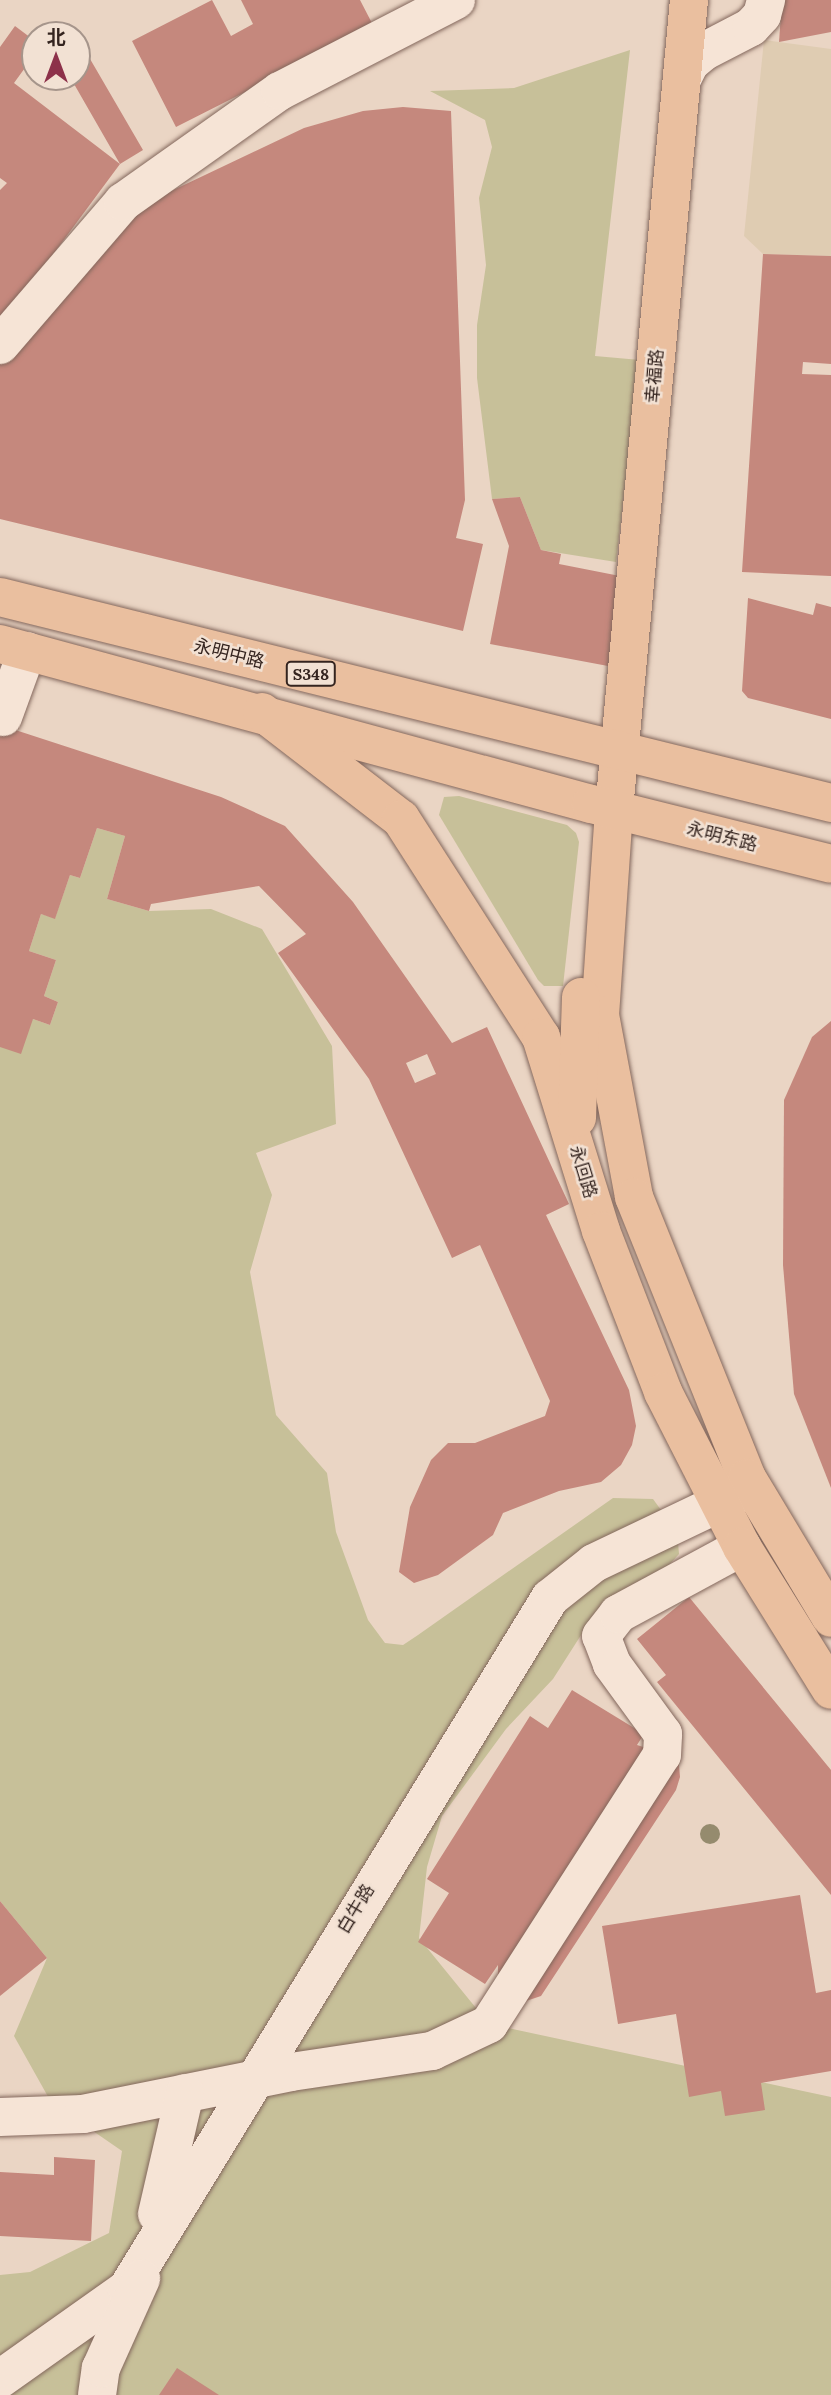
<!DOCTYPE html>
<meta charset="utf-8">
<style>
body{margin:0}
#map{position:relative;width:831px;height:2395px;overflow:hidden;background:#ead5c4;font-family:Lora,"Noto Sans SC",serif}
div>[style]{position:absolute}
.farmland>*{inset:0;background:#dfccb2}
.green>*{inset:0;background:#c7c099}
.building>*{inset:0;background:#c5887d}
.roads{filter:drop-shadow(0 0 2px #83675c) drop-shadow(0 0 2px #83675c)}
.minor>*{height:38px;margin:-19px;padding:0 19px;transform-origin:19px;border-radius:19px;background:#f6e4d6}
.major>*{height:38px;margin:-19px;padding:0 19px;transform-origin:19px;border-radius:19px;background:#eabf9f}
.trees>*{width:20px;height:20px;margin:-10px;border-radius:50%;background:#958b6e}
span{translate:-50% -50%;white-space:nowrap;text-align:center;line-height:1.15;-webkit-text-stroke:5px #f2e1d3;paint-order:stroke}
.shield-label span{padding:2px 5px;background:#f2e1d3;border:2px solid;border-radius:5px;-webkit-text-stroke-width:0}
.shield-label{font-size:16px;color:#34241f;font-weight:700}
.street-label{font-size:18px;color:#34241f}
.north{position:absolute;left:21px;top:21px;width:70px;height:70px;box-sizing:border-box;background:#f2e1d3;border:2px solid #a6958b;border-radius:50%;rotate:0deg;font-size:19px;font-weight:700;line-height:28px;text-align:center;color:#34241f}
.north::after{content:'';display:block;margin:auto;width:24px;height:32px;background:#8d314a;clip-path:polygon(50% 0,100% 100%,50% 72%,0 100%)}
</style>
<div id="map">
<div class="farmland">
<i style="clip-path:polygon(764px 40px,831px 49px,831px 256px,763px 254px,744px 236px)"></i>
</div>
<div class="green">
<i style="clip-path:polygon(630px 50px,595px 356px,640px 360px,616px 562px,541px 550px,520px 497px,492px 499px,477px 378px,477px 325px,486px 265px,479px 198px,492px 147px,485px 120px,430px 91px,514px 88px)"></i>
<i style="clip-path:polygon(459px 796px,567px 825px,576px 833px,579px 842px,563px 986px,544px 986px,538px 980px,439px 815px,444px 797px)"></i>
<i style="clip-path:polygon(97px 828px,125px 836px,107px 899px,149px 911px,211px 909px,262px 929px,332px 1046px,336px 1124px,256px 1153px,272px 1195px,250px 1272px,276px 1415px,327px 1473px,336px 1532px,368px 1620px,385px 1643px,403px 1645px,418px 1635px,613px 1498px,653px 1499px,677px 1532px,679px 1554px,648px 1588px,583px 1632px,553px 1679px,506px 1729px,442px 1816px,427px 1867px,419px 1938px,489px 2024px,831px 2097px,831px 2395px,0 2395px,0 2275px,30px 2272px,109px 2233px,122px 2151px,51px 2102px,14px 2036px,47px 1958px,0 1901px,0 1047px,33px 1019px,50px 1025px,58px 1002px,44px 996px,56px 960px,29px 951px,41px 914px,55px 918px,70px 875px,80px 878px)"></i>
</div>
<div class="building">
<i style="clip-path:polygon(212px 0,231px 36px,253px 24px,241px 0,360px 0,374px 27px,176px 127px,132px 41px)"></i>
<i style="clip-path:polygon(782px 0,831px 0,831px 32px,779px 42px)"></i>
<i style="clip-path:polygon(15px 26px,35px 41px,35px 54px,14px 83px,120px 164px,0 326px,0 190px,7px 183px,0 178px,0 47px)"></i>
<i style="clip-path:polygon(86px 52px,143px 150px,120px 164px,70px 77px,77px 77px,77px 57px)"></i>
<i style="clip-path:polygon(403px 107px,451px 111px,465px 500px,456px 538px,483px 544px,463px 631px,0 519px,0 360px,109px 234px,165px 194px,304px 128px,363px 111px)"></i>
<i style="clip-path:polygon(763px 254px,831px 256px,831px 364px,803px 362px,802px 374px,831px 375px,831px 576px,742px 572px)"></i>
<i style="clip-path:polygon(520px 497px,541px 550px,561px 554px,559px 564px,625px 577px,608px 666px,490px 644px,509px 546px,492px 499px)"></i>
<i style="clip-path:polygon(748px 598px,813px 615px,816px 603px,831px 607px,831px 719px,748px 698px,742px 691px)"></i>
<i style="clip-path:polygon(evenodd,0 725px,221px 797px,285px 826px,353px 902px,452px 1043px,487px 1027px,569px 1204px,546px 1215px,629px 1390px,636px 1426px,632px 1445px,621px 1465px,601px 1482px,559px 1491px,503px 1513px,493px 1535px,438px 1575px,414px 1583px,399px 1572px,410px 1507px,431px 1460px,448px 1443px,475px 1443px,545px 1416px,550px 1401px,480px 1245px,452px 1258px,369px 1079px,278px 953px,306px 934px,259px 886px,151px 904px,149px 911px,107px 899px,125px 836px,97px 828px,80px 878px,70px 875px,55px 919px,41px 914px,29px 951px,56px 960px,44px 996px,58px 1002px,50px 1025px,33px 1019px,21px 1054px,0 1047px,0 725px,427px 1054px,436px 1074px,415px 1083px,406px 1063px,427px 1054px)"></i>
<i style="clip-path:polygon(831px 1021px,831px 1488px,794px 1394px,783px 1265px,784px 1100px,812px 1037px)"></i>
<i style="clip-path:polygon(689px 1597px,831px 1770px,831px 1895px,657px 1682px,666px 1675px,637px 1639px)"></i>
<i style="clip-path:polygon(572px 1690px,644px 1734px,637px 1745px,668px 1755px,679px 1765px,680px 1777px,676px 1790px,541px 1996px,526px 2001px,498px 1981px,498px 1965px,485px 1984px,418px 1942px,449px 1893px,427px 1879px,530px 1716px,548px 1728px)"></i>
<i style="clip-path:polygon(800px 1895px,816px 1993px,831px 1990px,831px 2071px,761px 2083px,765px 2110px,725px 2116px,721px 2091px,689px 2097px,676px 2014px,618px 2024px,602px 1926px)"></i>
<i style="clip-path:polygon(0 1901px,47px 1958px,0 1996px)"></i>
<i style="clip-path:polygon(54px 2157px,95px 2160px,91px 2241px,0 2236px,0 2172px,54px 2175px)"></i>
<i style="clip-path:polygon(177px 2368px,219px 2395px,159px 2395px)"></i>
</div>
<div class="roads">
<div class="minor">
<i style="left:683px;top:77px;width:16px;rotate:-63deg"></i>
<i style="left:690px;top:63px;width:17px;rotate:-40deg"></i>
<i style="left:703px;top:52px;width:54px;rotate:-27.5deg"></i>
<i style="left:751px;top:27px;width:16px;rotate:-47deg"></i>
<i style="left:762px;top:15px;width:16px;rotate:-75deg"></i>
<i style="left:0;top:345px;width:189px;rotate:-49.3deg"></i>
<i style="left:123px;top:202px;width:192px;rotate:-35.3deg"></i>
<i style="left:280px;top:91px;width:198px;rotate:-27.3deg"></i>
<i style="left:3px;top:717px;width:70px;rotate:-70deg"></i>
<i style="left:0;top:2117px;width:83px;rotate:-2.1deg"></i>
<i style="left:83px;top:2114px;width:212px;rotate:-11.4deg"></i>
<i style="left:291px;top:2072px;width:143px;rotate:-8.5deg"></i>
<i style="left:432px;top:2051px;width:63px;rotate:-25.3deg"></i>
<i style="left:489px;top:2024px;width:320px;rotate:-57.3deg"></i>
<i style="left:662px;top:1755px;width:21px;rotate:-87deg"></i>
<i style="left:663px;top:1734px;width:87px;rotate:-126.1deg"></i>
<i style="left:612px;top:1664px;width:30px;rotate:-111deg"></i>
<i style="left:601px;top:1636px;width:28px;rotate:-52deg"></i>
<i style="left:618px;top:1614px;width:141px;rotate:-28.4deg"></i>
<i style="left:157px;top:2214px;width:124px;rotate:-77deg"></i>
<i style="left:0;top:2379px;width:156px;rotate:-35.3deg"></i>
<i style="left:127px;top:2289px;width:810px;rotate:-58.53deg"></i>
<i style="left:550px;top:1598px;width:56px;rotate:-38.5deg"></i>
<i style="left:594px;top:1563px;width:172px;rotate:-25.5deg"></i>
<i style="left:97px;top:2395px;width:27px;rotate:-82deg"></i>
<i style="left:101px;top:2368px;width:98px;rotate:-65.8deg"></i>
</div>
<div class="major">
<i style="left:689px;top:0;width:813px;rotate:95.29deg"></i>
<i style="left:614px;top:810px;width:205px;rotate:93.9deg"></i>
<i style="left:600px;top:1015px;width:185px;rotate:79.4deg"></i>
<i style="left:634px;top:1197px;width:303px;rotate:68.1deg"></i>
<i style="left:747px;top:1478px;width:163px;rotate:59deg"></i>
<i style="left:0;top:597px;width:856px;rotate:13.92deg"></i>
<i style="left:0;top:644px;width:612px;rotate:15.15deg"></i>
<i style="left:591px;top:804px;width:247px;rotate:14deg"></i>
<i style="left:262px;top:712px;width:175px;rotate:37.6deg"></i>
<i style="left:401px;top:819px;width:259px;rotate:57.3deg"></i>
<i style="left:541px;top:1037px;width:203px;rotate:72.8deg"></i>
<i style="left:601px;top:1231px;width:173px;rotate:68.9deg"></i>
<i style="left:663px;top:1392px;width:174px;rotate:63deg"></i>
<i style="left:742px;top:1547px;width:168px;rotate:58.1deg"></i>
<i style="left:577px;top:1118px;width:121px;rotate:-88.1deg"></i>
</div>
</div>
<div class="trees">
<i style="left:710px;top:1834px"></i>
</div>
<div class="shield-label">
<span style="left:311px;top:674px">S348</span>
</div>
<div class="street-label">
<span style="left:655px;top:376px;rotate:-85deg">幸福路</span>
<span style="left:229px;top:654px;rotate:14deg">永明中路</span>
<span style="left:722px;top:837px;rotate:14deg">永明东路</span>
<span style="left:583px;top:1172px;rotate:73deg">永回路</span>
<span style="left:356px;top:1909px;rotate:-59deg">白牛路</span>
</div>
<div class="north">北</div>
</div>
